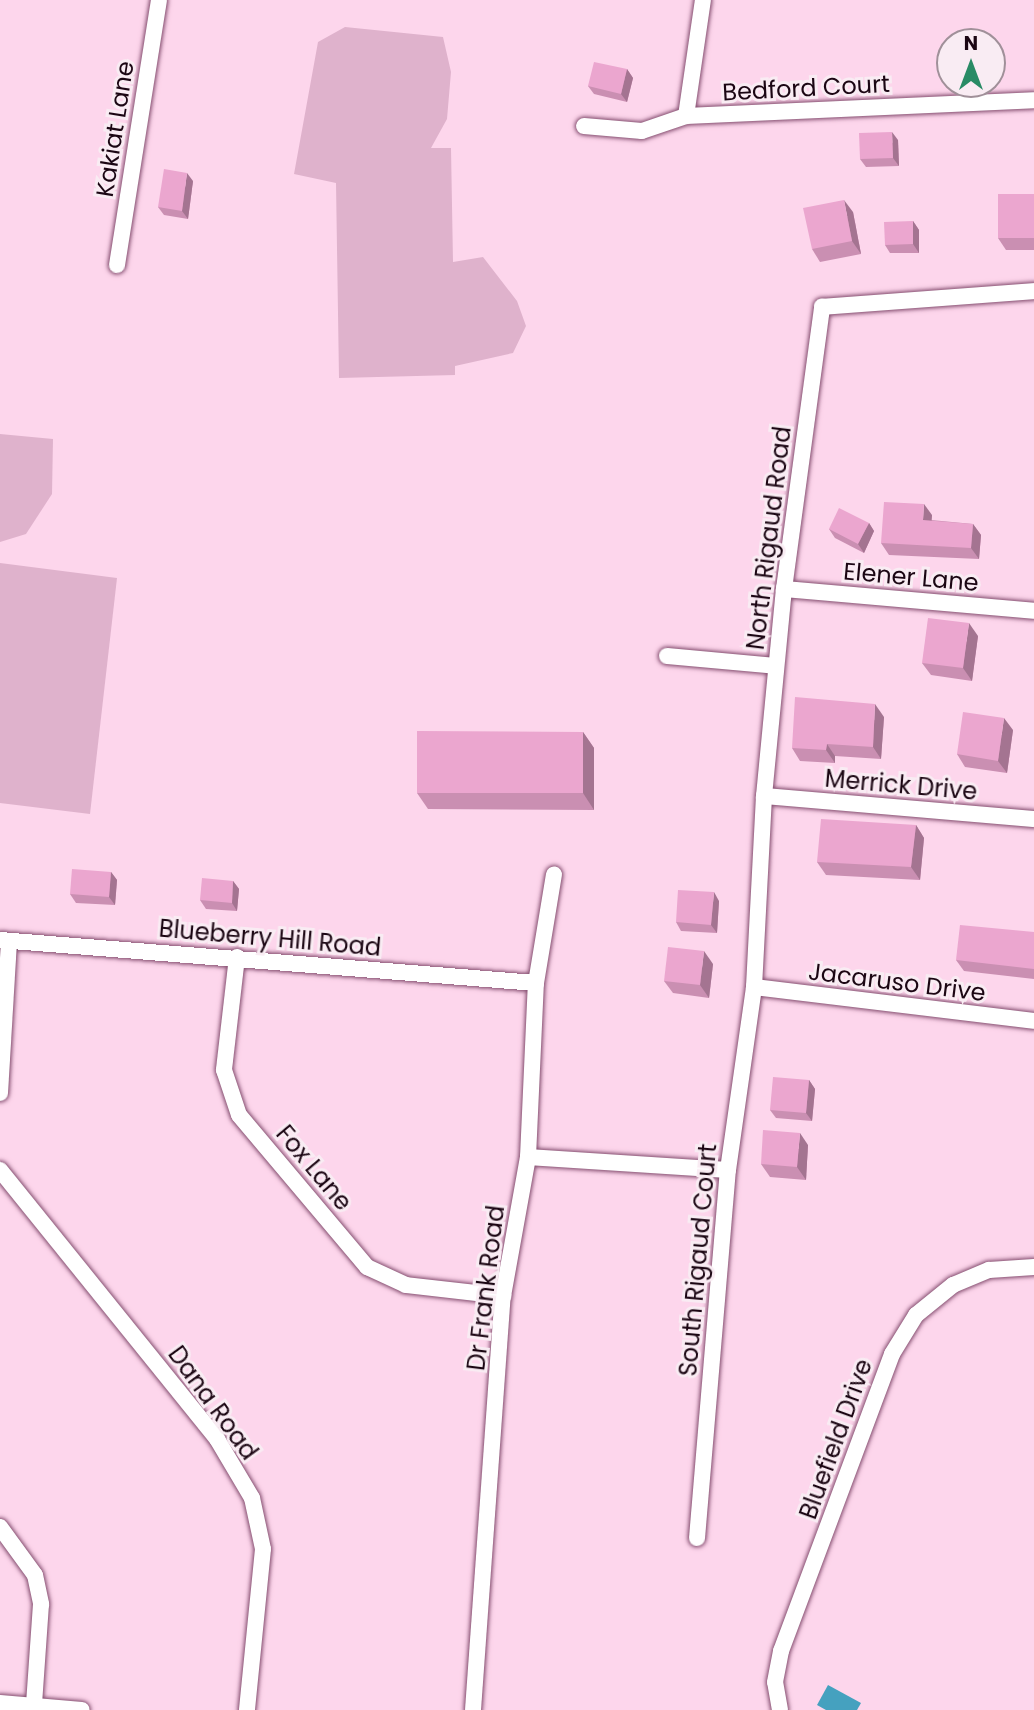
<!DOCTYPE html>
<style>
body{margin:0}
#map{position:relative;width:1034px;height:1710px;overflow:hidden;background:#fdd6ec;font-family:Poppins,sans-serif}
div>[style]{position:absolute}
.green>*{inset:0;background:#dfb2cc}
.water>*{inset:0;background:#45a1bf}
.roads{filter:drop-shadow(0 0 2px #854e70) drop-shadow(0 0 2px #854e70)}
.minor>*{height:16px;margin:-8px;padding:0 8px;transform-origin:8px;border-radius:8px;background:#fff}
.wall>*{inset:0;background:#ca8fb2}
.shaded-wall>*{inset:0;background:#a47491}
.building>*{inset:0;background:#eba6cf}
span{translate:-50% -50%;white-space:nowrap;text-align:center;line-height:1.15;-webkit-text-stroke:6px #f9ecf3;paint-order:stroke}
.street-label{font-size:24px;color:#1b0613}
.north{position:absolute;left:936px;top:28px;width:70px;height:70px;box-sizing:border-box;background:#f9ecf3;border:2px solid #a09099;border-radius:50%;rotate:0deg;font-size:19px;font-weight:700;line-height:28px;text-align:center;color:#1b0613}
.north::after{content:'';display:block;margin:auto;width:24px;height:32px;background:#298b65;clip-path:polygon(50% 0,100% 100%,50% 72%,0 100%)}
</style>
<div id="map">
<div class="green">
<i style="clip-path:polygon(345px 27px,443px 37px,451px 72px,447px 119px,431px 148px,451px 148px,453px 262px,483px 257px,517px 301px,526px 326px,513px 353px,455px 366px,455px 375px,339px 378px,336px 183px,294px 174px,318px 42px)"></i>
<i style="clip-path:polygon(0 434px,53px 439px,52px 494px,26px 534px,0 542px)"></i>
<i style="clip-path:polygon(0 563px,117px 578px,90px 814px,0 803px)"></i>
</div>
<div class="water">
<i style="clip-path:polygon(828px 1685px,861px 1703px,857px 1710px,826px 1710px,817px 1705px)"></i>
</div>
<div class="roads">
<div class="minor">
<i style="left:686px;top:116px;width:117px;rotate:-81.7deg"></i>
<i style="left:584px;top:126px;width:58px;rotate:4.9deg"></i>
<i style="left:642px;top:131px;width:46px;rotate:-18.8deg"></i>
<i style="left:686px;top:116px;width:348px;rotate:-2.6deg"></i>
<i style="left:117px;top:265px;width:268px;rotate:-81deg"></i>
<i style="left:784px;top:589px;width:251px;rotate:5deg"></i>
<i style="left:667px;top:656px;width:109px;rotate:5.2deg"></i>
<i style="left:764px;top:796px;width:271px;rotate:4.9deg"></i>
<i style="left:0;top:940px;width:538px;rotate:4.59deg"></i>
<i style="left:237px;top:957px;width:114px;rotate:96.6deg"></i>
<i style="left:224px;top:1070px;width:47px;rotate:71.6deg"></i>
<i style="left:239px;top:1115px;width:199px;rotate:49.9deg"></i>
<i style="left:367px;top:1267px;width:43px;rotate:24.8deg"></i>
<i style="left:406px;top:1285px;width:98px;rotate:6.5deg"></i>
<i style="left:754px;top:987px;width:282px;rotate:6.9deg"></i>
<i style="left:0;top:1093px;width:152px;rotate:-86.6deg"></i>
<i style="left:528px;top:1157px;width:200px;rotate:3.7deg"></i>
<i style="left:0;top:1170px;width:346px;rotate:51.1deg"></i>
<i style="left:217px;top:1439px;width:69px;rotate:59.3deg"></i>
<i style="left:252px;top:1498px;width:52px;rotate:77.8deg"></i>
<i style="left:263px;top:1549px;width:162px;rotate:95.7deg"></i>
<i style="left:0;top:1527px;width:59px;rotate:53.9deg"></i>
<i style="left:35px;top:1575px;width:30px;rotate:78deg"></i>
<i style="left:41px;top:1604px;width:101px;rotate:94deg"></i>
<i style="left:697px;top:1538px;width:369px;rotate:-85.2deg"></i>
<i style="left:728px;top:1170px;width:185px;rotate:-81.9deg"></i>
<i style="left:754px;top:987px;width:191px;rotate:-87deg"></i>
<i style="left:764px;top:796px;width:208px;rotate:-84.5deg"></i>
<i style="left:784px;top:589px;width:285px;rotate:-82.3deg"></i>
<i style="left:822px;top:307px;width:213px;rotate:-4.3deg"></i>
<i style="left:0;top:1703px;width:82px;rotate:4.9deg"></i>
<i style="left:473px;top:1710px;width:415px;rotate:-85.9deg"></i>
<i style="left:503px;top:1296px;width:141px;rotate:-79.8deg"></i>
<i style="left:528px;top:1157px;width:174px;rotate:-87.4deg"></i>
<i style="left:536px;top:983px;width:110px;rotate:-80.6deg"></i>
<i style="left:780px;top:1710px;width:28px;rotate:-100deg"></i>
<i style="left:775px;top:1682px;width:32px;rotate:-79deg"></i>
<i style="left:781px;top:1651px;width:317px;rotate:-69.5deg"></i>
<i style="left:892px;top:1354px;width:46px;rotate:-58.4deg"></i>
<i style="left:916px;top:1315px;width:48px;rotate:-39deg"></i>
<i style="left:953px;top:1285px;width:39px;rotate:-23deg"></i>
<i style="left:989px;top:1270px;width:45px;rotate:-3.8deg"></i>
</div>
</div>
<div class="wall">
<i style="clip-path:polygon(627px 69px,633px 78px,627px 102px,594px 94px,588px 86px)"></i>
<i style="clip-path:polygon(898px 140px,899px 166px,866px 167px,860px 159px)"></i>
<i style="clip-path:polygon(193px 181px,188px 219px,164px 215px,158px 207px)"></i>
<i style="clip-path:polygon(1034px 194px,1034px 250px,1006px 250px,998px 238px)"></i>
<i style="clip-path:polygon(853px 212px,861px 254px,820px 262px,812px 249px)"></i>
<i style="clip-path:polygon(913px 221px,919px 230px,919px 253px,890px 253px,885px 245px)"></i>
<i style="clip-path:polygon(932px 515px,931px 520px,973px 524px,981px 535px,979px 559px,889px 555px,881px 543px)"></i>
<i style="clip-path:polygon(869px 523px,874px 531px,864px 553px,835px 538px,829px 529px)"></i>
<i style="clip-path:polygon(978px 636px,972px 681px,931px 675px,922px 663px)"></i>
<i style="clip-path:polygon(884px 717px,881px 759px,835px 756px,835px 763px,800px 761px,792px 748px)"></i>
<i style="clip-path:polygon(1013px 730px,1007px 773px,965px 767px,957px 754px)"></i>
<i style="clip-path:polygon(583px 732px,594px 748px,594px 810px,428px 809px,417px 793px)"></i>
<i style="clip-path:polygon(916px 825px,924px 838px,920px 880px,826px 875px,817px 862px)"></i>
<i style="clip-path:polygon(111px 872px,117px 880px,115px 905px,76px 903px,70px 894px)"></i>
<i style="clip-path:polygon(233px 881px,239px 889px,237px 911px,206px 909px,200px 900px)"></i>
<i style="clip-path:polygon(719px 901px,717px 933px,681px 931px,676px 922px)"></i>
<i style="clip-path:polygon(1034px 932px,1034px 979px,964px 971px,956px 960px)"></i>
<i style="clip-path:polygon(713px 964px,709px 998px,673px 993px,664px 981px)"></i>
<i style="clip-path:polygon(809px 1080px,815px 1089px,812px 1121px,776px 1118px,770px 1110px)"></i>
<i style="clip-path:polygon(808px 1145px,806px 1180px,770px 1177px,761px 1164px)"></i>
</div>
<div class="shaded-wall">
<i style="clip-path:polygon(627px 69px,633px 78px,627px 102px,621px 94px)"></i>
<i style="clip-path:polygon(892px 132px,898px 140px,899px 166px,893px 158px)"></i>
<i style="clip-path:polygon(187px 173px,193px 181px,188px 219px,182px 211px)"></i>
<i style="clip-path:polygon(844px 200px,853px 212px,861px 254px,852px 241px)"></i>
<i style="clip-path:polygon(913px 221px,919px 230px,919px 253px,913px 244px)"></i>
<i style="clip-path:polygon(924px 504px,932px 515px,931px 531px,923px 520px)"></i>
<i style="clip-path:polygon(869px 523px,874px 531px,864px 553px,858px 544px)"></i>
<i style="clip-path:polygon(973px 524px,981px 535px,979px 559px,971px 548px)"></i>
<i style="clip-path:polygon(969px 623px,978px 636px,972px 681px,963px 668px)"></i>
<i style="clip-path:polygon(875px 704px,884px 717px,881px 759px,873px 747px)"></i>
<i style="clip-path:polygon(1004px 718px,1013px 730px,1007px 773px,998px 761px)"></i>
<i style="clip-path:polygon(583px 732px,594px 748px,594px 810px,583px 793px)"></i>
<i style="clip-path:polygon(827px 744px,835px 756px,835px 763px,826px 750px)"></i>
<i style="clip-path:polygon(916px 825px,924px 838px,920px 880px,911px 867px)"></i>
<i style="clip-path:polygon(111px 872px,117px 880px,115px 905px,109px 897px)"></i>
<i style="clip-path:polygon(233px 881px,239px 889px,237px 911px,232px 903px)"></i>
<i style="clip-path:polygon(714px 892px,719px 901px,717px 933px,711px 925px)"></i>
<i style="clip-path:polygon(704px 951px,713px 964px,709px 998px,700px 985px)"></i>
<i style="clip-path:polygon(809px 1080px,815px 1089px,812px 1121px,806px 1113px)"></i>
<i style="clip-path:polygon(800px 1133px,808px 1145px,806px 1180px,797px 1167px)"></i>
</div>
<div class="building">
<i style="clip-path:polygon(594px 62px,627px 69px,621px 94px,588px 86px)"></i>
<i style="clip-path:polygon(892px 132px,893px 158px,860px 159px,859px 133px)"></i>
<i style="clip-path:polygon(164px 169px,187px 173px,182px 211px,158px 207px)"></i>
<i style="clip-path:polygon(998px 194px,1034px 194px,1034px 238px,998px 238px)"></i>
<i style="clip-path:polygon(844px 200px,852px 241px,812px 249px,803px 208px)"></i>
<i style="clip-path:polygon(913px 221px,913px 244px,885px 245px,884px 222px)"></i>
<i style="clip-path:polygon(884px 502px,924px 504px,923px 520px,973px 524px,971px 548px,881px 543px)"></i>
<i style="clip-path:polygon(839px 508px,869px 523px,858px 544px,829px 529px)"></i>
<i style="clip-path:polygon(928px 618px,969px 623px,963px 668px,922px 663px)"></i>
<i style="clip-path:polygon(795px 697px,875px 704px,873px 747px,827px 744px,826px 750px,792px 748px)"></i>
<i style="clip-path:polygon(963px 712px,1004px 718px,998px 761px,957px 754px)"></i>
<i style="clip-path:polygon(417px 731px,583px 732px,583px 793px,417px 793px)"></i>
<i style="clip-path:polygon(821px 819px,916px 825px,911px 867px,817px 862px)"></i>
<i style="clip-path:polygon(72px 869px,111px 872px,109px 897px,70px 894px)"></i>
<i style="clip-path:polygon(202px 878px,233px 881px,232px 903px,200px 900px)"></i>
<i style="clip-path:polygon(678px 890px,714px 892px,711px 925px,676px 922px)"></i>
<i style="clip-path:polygon(960px 925px,1034px 932px,1034px 969px,956px 960px)"></i>
<i style="clip-path:polygon(668px 947px,704px 951px,700px 985px,664px 981px)"></i>
<i style="clip-path:polygon(773px 1077px,809px 1080px,806px 1113px,770px 1110px)"></i>
<i style="clip-path:polygon(763px 1130px,800px 1133px,797px 1167px,761px 1164px)"></i>
</div>
<div class="street-label">
<span style="left:806px;top:88px;rotate:-3deg">Bedford Court</span>
<span style="left:115px;top:129px;rotate:-81deg">Kakiat Lane</span>
<span style="left:769px;top:538px;rotate:-83deg">North Rigaud Road</span>
<span style="left:911px;top:577px;rotate:5deg">Elener Lane</span>
<span style="left:901px;top:785px;rotate:5deg">Merrick Drive</span>
<span style="left:270px;top:938px;rotate:5deg">Blueberry Hill Road</span>
<span style="left:897px;top:982px;rotate:7deg">Jacaruso Drive</span>
<span style="left:314px;top:1168px;rotate:50deg">Fox Lane</span>
<span style="left:698px;top:1260px;rotate:-85deg">South Rigaud Court</span>
<span style="left:486px;top:1288px;rotate:-83deg">Dr Frank Road</span>
<span style="left:213px;top:1403px;rotate:54deg">Dana Road</span>
<span style="left:836px;top:1439px;rotate:-70deg">Bluefield Drive</span>
</div>
<div class="north">N</div>
</div>
